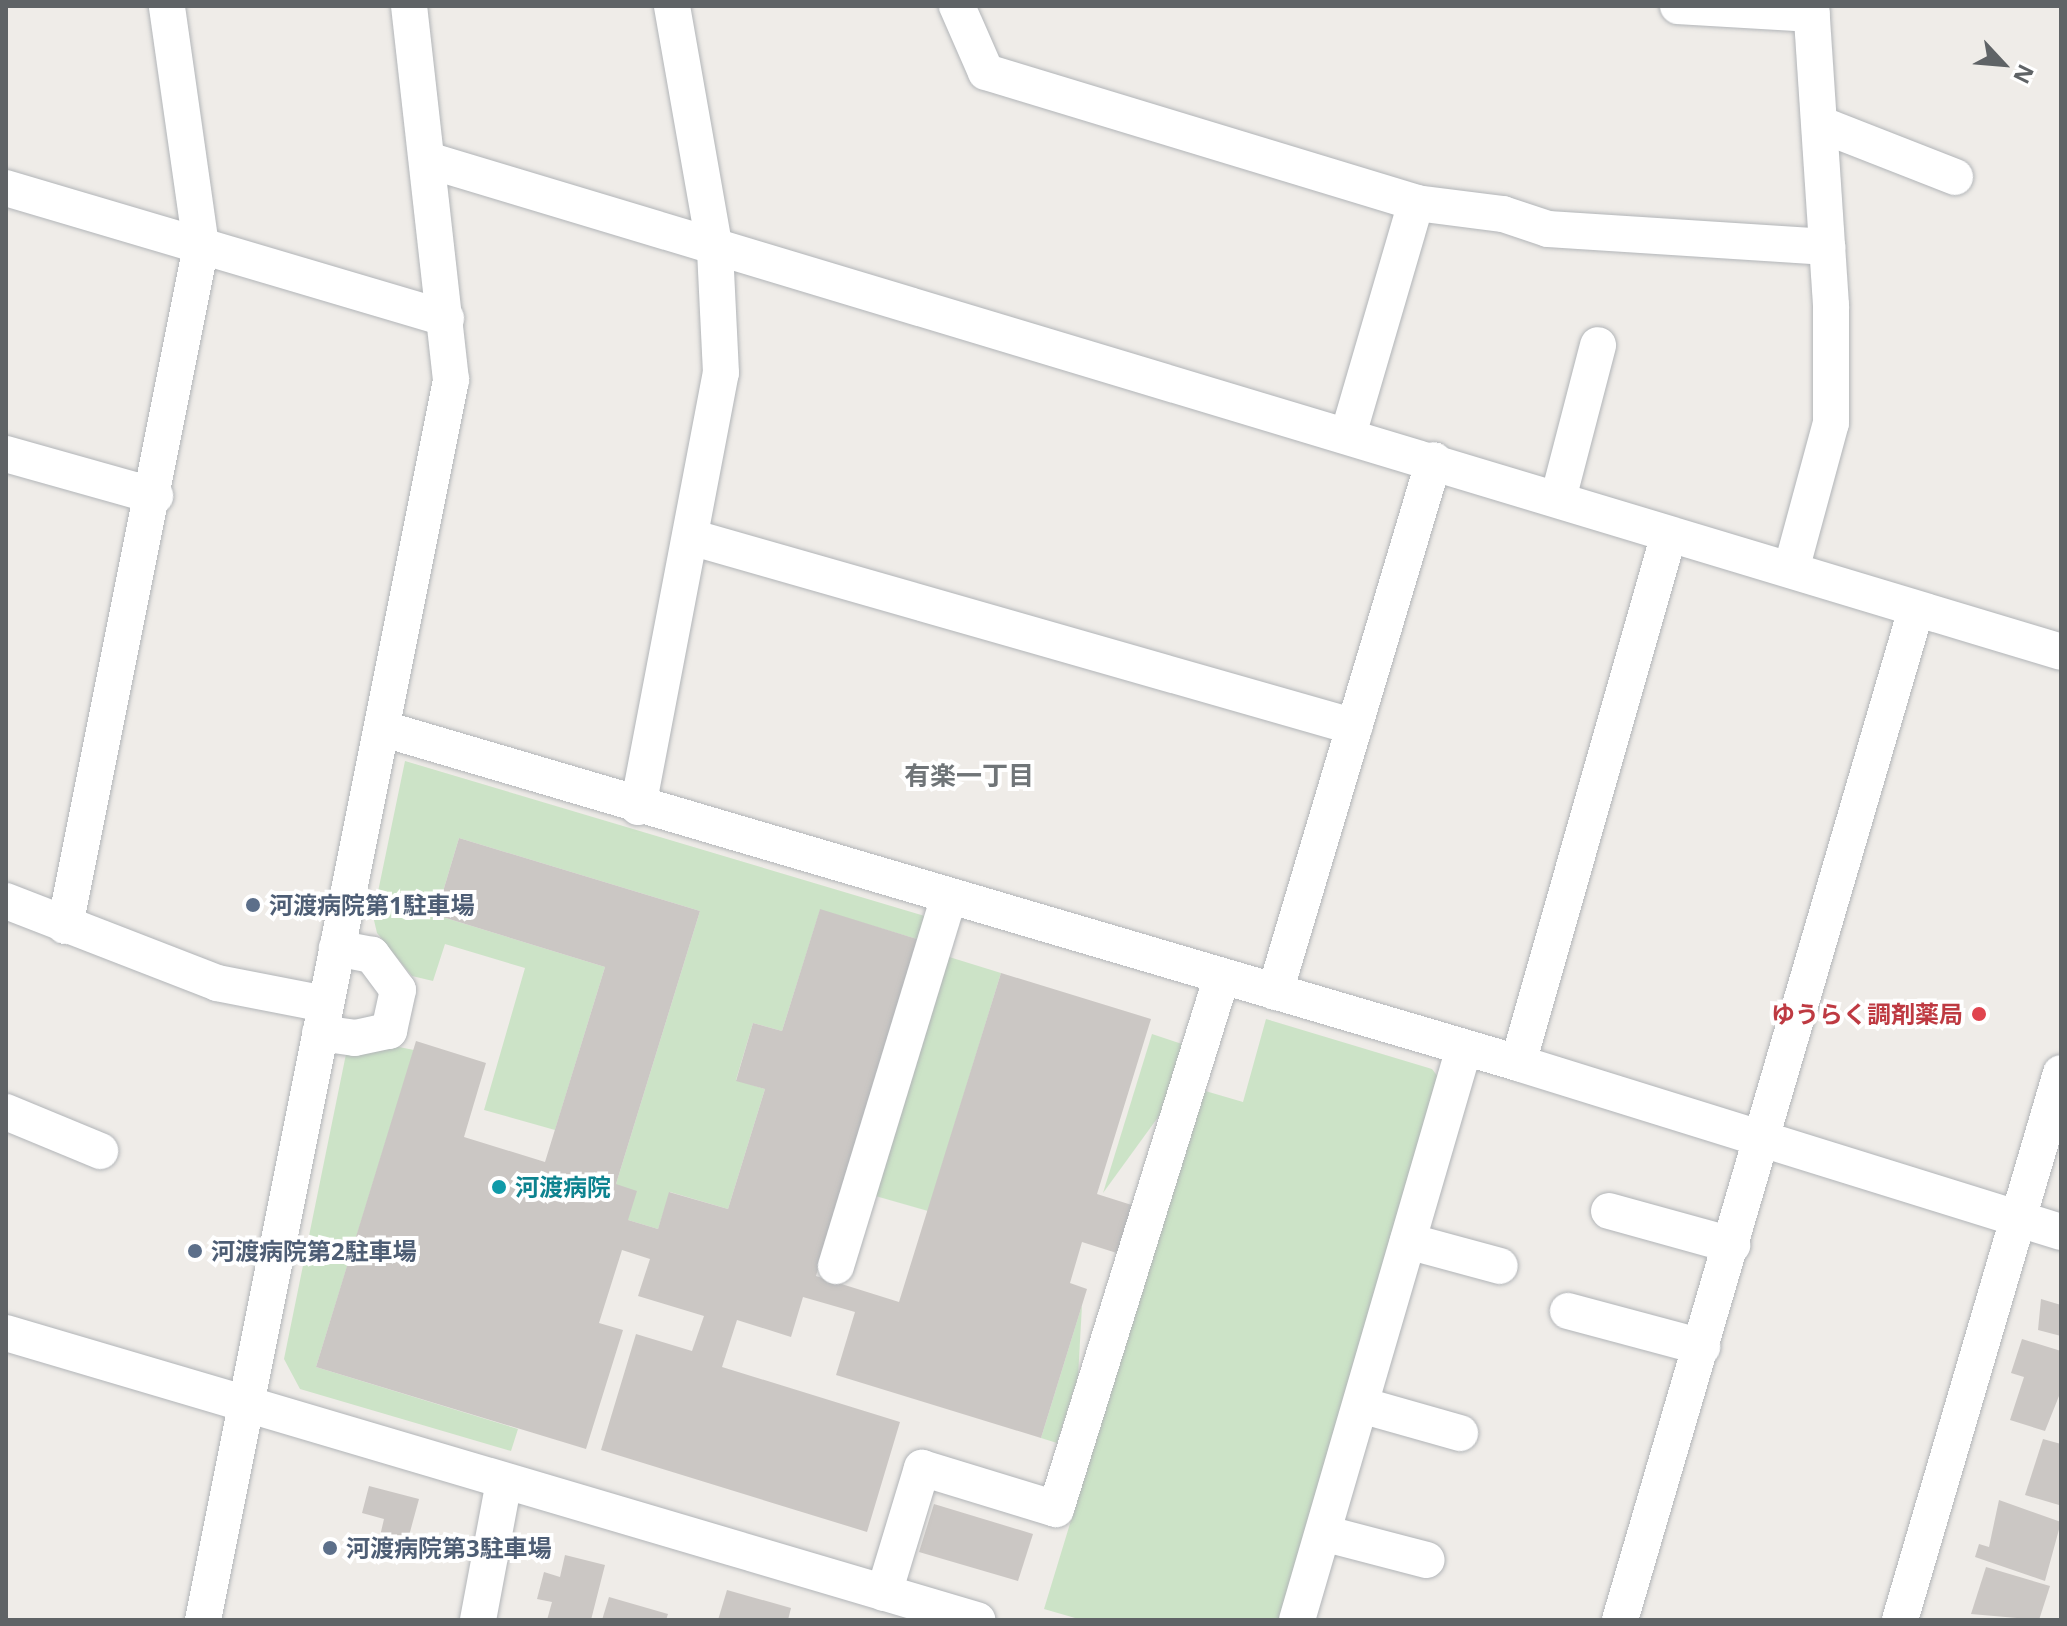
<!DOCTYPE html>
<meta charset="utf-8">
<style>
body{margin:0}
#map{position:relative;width:2067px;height:1626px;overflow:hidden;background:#efece8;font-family:"Open Sans","Noto Sans JP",sans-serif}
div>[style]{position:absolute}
.green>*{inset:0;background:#cce3c7}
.building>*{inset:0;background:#cbc7c4}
.roads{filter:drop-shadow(0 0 2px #b2b5b8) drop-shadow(0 0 2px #b2b5b8)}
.minor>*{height:36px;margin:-18px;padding:0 18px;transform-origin:18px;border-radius:18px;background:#fff}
.dots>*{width:22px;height:22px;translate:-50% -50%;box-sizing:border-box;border:4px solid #fff;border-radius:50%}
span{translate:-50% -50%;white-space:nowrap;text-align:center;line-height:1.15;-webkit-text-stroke:8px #fff;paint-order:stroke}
.service-label{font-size:24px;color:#4e5e75;font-weight:700}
.left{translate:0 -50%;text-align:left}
.health-label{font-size:24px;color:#be3a42;font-weight:700}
.right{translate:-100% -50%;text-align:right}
.culture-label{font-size:24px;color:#0d838f;font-weight:700}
.neighbourhood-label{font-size:26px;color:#707578;font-weight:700}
.frame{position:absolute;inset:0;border:8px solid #5f6366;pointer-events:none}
.north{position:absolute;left:1963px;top:24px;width:80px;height:80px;-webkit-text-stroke:6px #fff;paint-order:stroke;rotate:116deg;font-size:22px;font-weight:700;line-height:32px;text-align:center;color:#5f6366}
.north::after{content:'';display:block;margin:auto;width:28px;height:36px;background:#5f6366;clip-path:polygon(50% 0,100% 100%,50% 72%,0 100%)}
</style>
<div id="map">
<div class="green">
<i style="clip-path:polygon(405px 761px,928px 917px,920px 940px,820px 910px,782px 1031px,753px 1023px,736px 1080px,765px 1089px,728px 1209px,670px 1192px,658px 1229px,628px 1220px,616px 1184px,700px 911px,459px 838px,436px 915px,605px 967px,555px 1130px,484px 1110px,525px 968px,445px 944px,433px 981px,412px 976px,377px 933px,373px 916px)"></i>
<i style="clip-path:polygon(946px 956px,1001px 973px,928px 1211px,872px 1195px)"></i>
<i style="clip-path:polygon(1266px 1019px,1432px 1069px,1442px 1082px,1282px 1620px,1082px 1620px,1044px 1609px,1202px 1090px,1243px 1102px)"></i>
<i style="clip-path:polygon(1152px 1034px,1188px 1046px,1172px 1098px,1103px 1193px)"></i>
<i style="clip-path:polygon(399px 1047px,414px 1050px,316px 1367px,518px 1429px,511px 1451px,300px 1389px,284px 1359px,346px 1054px)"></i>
<i style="clip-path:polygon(1082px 1305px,1078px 1377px,1057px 1443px,1041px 1438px)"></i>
</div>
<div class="building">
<i style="clip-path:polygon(459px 838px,700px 911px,616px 1184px,637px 1191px,628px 1220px,658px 1229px,669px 1192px,728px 1209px,765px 1089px,736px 1081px,753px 1023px,782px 1031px,820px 909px,920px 940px,816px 1276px,899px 1302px,1001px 973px,1151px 1019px,1097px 1194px,1138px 1207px,1123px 1255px,1082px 1242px,1070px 1283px,1087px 1289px,1041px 1438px,836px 1375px,855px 1312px,803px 1297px,791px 1337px,737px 1320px,722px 1367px,900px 1422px,867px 1532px,601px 1450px,636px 1334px,692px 1351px,704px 1316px,638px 1296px,650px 1259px,622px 1250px,599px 1323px,623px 1330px,586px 1449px,316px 1367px,416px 1041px,486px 1063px,464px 1137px,545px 1162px,605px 967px,436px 915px)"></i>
<i style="clip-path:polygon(2041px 1299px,2061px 1305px,2061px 1336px,2038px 1330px)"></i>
<i style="clip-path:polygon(2022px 1339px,2061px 1351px,2061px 1391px,2045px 1431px,2010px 1420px,2024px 1377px,2011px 1373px)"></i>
<i style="clip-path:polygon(2043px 1439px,2061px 1444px,2059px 1505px,2025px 1495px)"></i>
<i style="clip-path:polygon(369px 1486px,419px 1499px,407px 1543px,380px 1536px,384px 1519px,362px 1513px)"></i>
<i style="clip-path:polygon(1999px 1500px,2061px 1522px,2045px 1581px,1975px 1557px,1979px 1544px,1989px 1547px)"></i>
<i style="clip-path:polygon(934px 1504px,1033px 1534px,1018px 1581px,919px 1552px)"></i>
<i style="clip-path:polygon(565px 1555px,605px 1565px,591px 1620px,547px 1620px,552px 1602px,537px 1599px,544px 1572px,560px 1577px)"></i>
<i style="clip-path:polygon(1986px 1567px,2050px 1586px,2039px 1620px,1971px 1614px)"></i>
<i style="clip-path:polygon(727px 1590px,791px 1608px,788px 1620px,718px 1620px)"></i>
<i style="clip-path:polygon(609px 1597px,668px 1614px,666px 1620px,602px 1620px)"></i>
</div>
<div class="roads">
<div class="minor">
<i style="left:957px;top:6px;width:72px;rotate:66.3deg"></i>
<i style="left:986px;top:72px;width:450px;rotate:16.9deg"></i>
<i style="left:1416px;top:203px;width:88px;rotate:7.2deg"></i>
<i style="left:1503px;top:214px;width:47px;rotate:18.4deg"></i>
<i style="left:1548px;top:229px;width:280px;rotate:3.7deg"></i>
<i style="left:1678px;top:6px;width:134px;rotate:3.4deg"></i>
<i style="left:1820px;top:124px;width:145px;rotate:21.4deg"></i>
<i style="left:431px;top:161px;width:1702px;rotate:16.76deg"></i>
<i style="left:6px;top:188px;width:459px;rotate:16.5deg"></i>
<i style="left:1348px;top:435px;width:242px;rotate:-73.7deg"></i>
<i style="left:6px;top:454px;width:155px;rotate:15.7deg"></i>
<i style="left:1558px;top:499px;width:159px;rotate:-75.4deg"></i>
<i style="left:694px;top:538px;width:687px;rotate:15.96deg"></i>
<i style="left:1791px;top:570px;width:152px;rotate:-74.8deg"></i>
<i style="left:1831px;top:423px;width:118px;rotate:-90deg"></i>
<i style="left:1831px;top:305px;width:300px;rotate:-93.8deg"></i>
<i style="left:384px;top:729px;width:1182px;rotate:16.41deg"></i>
<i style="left:1518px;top:1063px;width:569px;rotate:17.29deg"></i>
<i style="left:638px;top:807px;width:442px;rotate:-79.2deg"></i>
<i style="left:721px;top:373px;width:123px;rotate:-92.8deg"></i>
<i style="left:715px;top:250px;width:248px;rotate:-100deg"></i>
<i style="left:6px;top:901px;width:226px;rotate:21.2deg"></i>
<i style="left:217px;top:983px;width:110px;rotate:11deg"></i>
<i style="left:65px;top:926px;width:693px;rotate:-78.69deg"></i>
<i style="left:201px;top:246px;width:242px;rotate:-98.1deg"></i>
<i style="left:1275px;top:992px;width:555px;rotate:-73.36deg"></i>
<i style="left:320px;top:1033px;width:35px;rotate:8deg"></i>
<i style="left:355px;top:1038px;width:35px;rotate:-12deg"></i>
<i style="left:389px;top:1031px;width:42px;rotate:-77.6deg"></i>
<i style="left:398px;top:990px;width:44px;rotate:-126.6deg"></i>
<i style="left:372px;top:955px;width:36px;rotate:-169deg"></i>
<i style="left:1518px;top:1063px;width:550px;rotate:-74.07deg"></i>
<i style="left:6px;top:1112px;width:102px;rotate:22.5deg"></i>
<i style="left:1609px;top:1211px;width:128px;rotate:15.5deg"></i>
<i style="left:1408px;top:1241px;width:95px;rotate:15.2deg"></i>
<i style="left:836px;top:1266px;width:386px;rotate:-73deg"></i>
<i style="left:1568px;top:1311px;width:139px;rotate:15deg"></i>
<i style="left:6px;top:1333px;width:1013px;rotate:16.47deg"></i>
<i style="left:1361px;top:1405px;width:103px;rotate:15.8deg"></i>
<i style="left:1323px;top:1533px;width:107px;rotate:14.6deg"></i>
<i style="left:884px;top:1593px;width:131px;rotate:-73.1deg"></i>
<i style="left:922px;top:1468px;width:140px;rotate:17deg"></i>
<i style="left:1056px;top:1509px;width:558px;rotate:-72.7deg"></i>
<i style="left:203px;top:1620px;width:1265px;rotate:-78.69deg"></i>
<i style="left:451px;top:380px;width:376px;rotate:-96.4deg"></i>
<i style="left:478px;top:1620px;width:141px;rotate:-79.4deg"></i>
<i style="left:1297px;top:1620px;width:596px;rotate:-73.72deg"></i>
<i style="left:1620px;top:1620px;width:1052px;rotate:-73.67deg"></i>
<i style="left:1900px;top:1620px;width:570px;rotate:-73.6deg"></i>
</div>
</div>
<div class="dots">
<i style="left:253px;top:905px;background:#5c6f8a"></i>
<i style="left:1979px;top:1014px;background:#e0444e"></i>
<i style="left:499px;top:1187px;background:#0f9aa8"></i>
<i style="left:195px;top:1251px;background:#5c6f8a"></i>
<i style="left:330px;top:1548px;background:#5c6f8a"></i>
</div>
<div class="service-label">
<span class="left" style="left:269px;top:905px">河渡病院第1駐車場</span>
<span class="left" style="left:211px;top:1251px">河渡病院第2駐車場</span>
<span class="left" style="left:346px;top:1548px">河渡病院第3駐車場</span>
</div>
<div class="health-label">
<span class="right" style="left:1963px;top:1014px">ゆうらく調剤薬局</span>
</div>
<div class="culture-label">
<span class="left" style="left:515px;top:1187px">河渡病院</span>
</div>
<div class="neighbourhood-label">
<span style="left:969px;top:776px">有楽一丁目</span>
</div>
<div class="frame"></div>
<div class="north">N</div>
</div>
